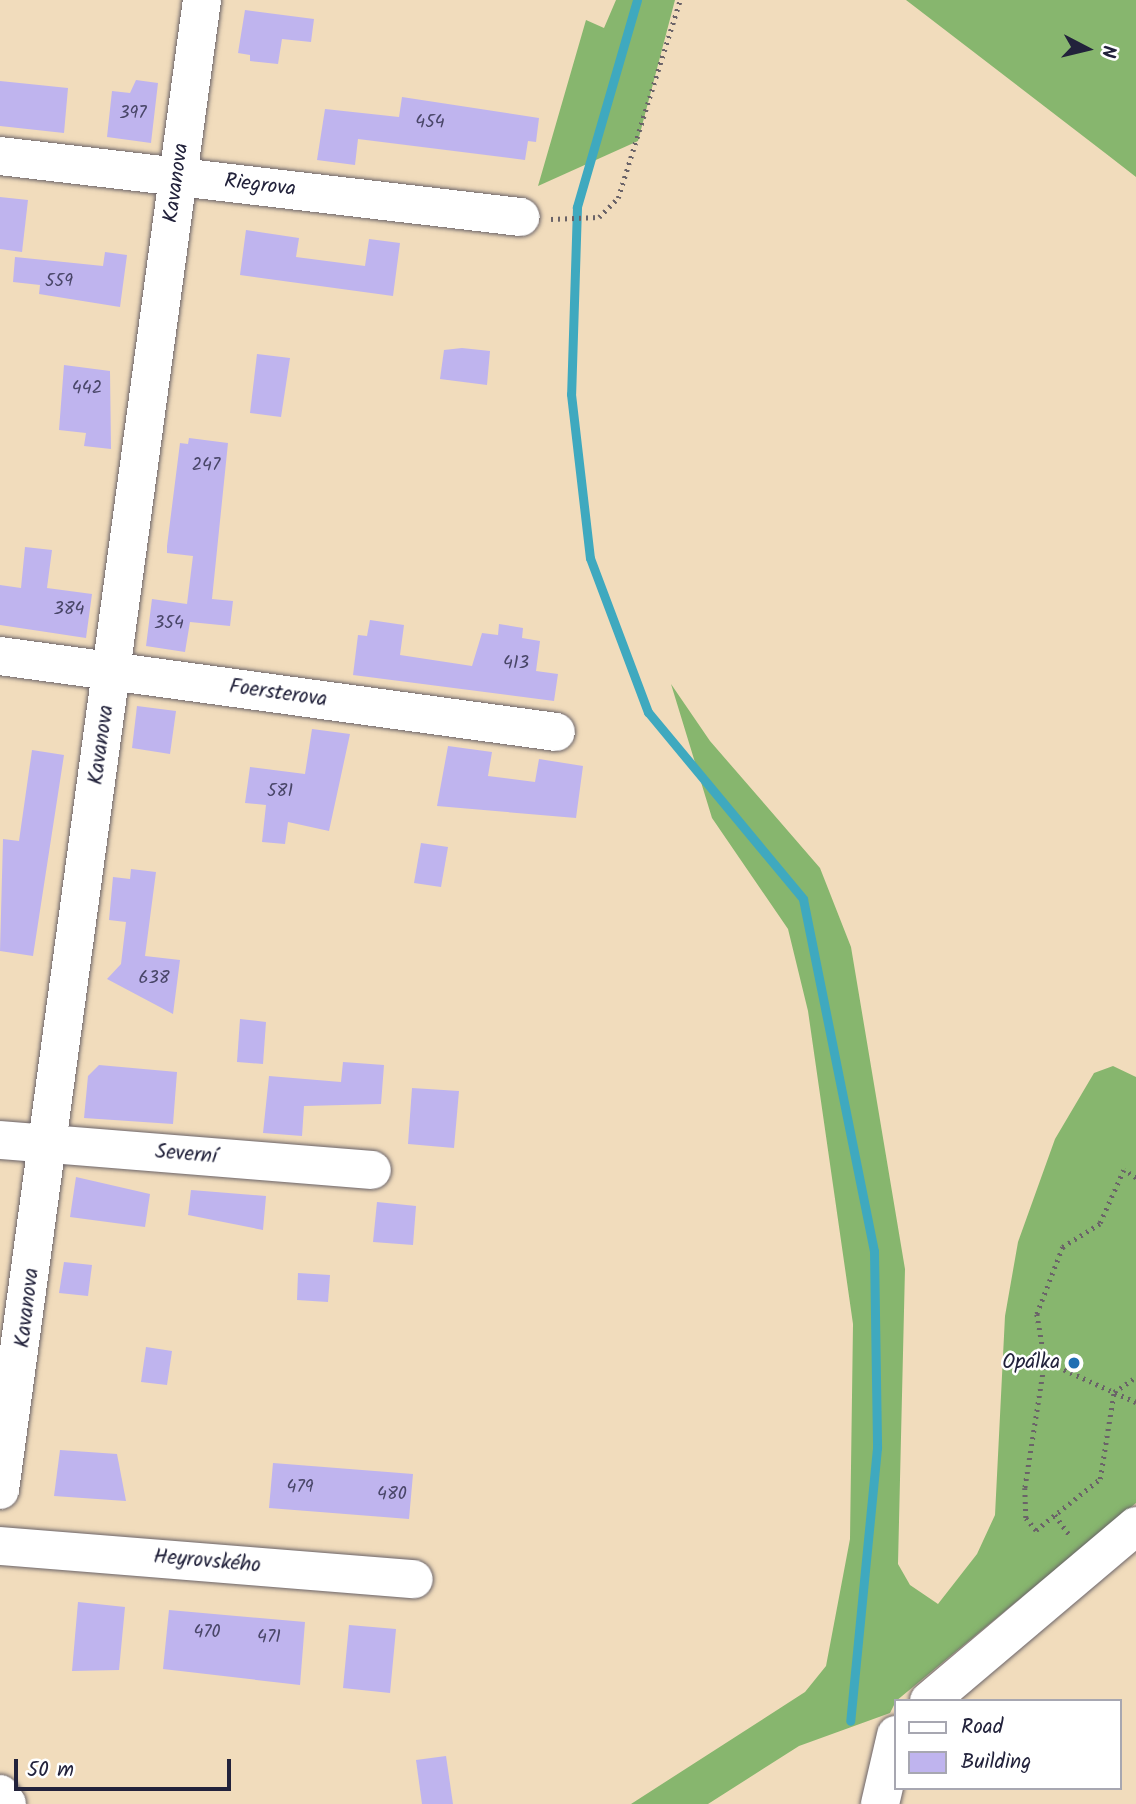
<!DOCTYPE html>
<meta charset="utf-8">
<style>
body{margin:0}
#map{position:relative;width:1136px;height:1804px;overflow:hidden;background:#f1dcbc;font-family:Kalam,sans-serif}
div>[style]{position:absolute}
.forest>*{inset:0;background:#87b66e}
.stream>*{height:9px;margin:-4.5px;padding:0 4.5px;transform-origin:4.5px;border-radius:4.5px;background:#3fa9bf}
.building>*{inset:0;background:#bfb4ee}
.path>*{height:4.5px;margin-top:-2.25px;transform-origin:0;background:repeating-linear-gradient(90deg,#6a6368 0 2px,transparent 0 7px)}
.roads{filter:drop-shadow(0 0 2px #6a6368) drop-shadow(0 0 2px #6a6368)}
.minor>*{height:38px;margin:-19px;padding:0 19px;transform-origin:19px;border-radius:19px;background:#fff}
.dots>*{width:19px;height:19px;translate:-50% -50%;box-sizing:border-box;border:4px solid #fff;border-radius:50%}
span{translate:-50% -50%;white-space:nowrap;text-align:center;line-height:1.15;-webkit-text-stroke:5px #fff;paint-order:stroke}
.number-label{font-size:18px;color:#494668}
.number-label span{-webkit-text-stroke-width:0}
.street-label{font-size:21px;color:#22223b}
.poi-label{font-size:21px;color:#22223b}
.right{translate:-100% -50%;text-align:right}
.legend{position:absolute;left:894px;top:1699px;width:228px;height:91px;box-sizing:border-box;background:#fff;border:2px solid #a7a7b1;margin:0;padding:9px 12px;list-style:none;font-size:21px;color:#22223b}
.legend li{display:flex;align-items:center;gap:14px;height:35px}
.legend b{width:35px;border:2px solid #a7a7b1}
.north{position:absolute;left:1052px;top:14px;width:70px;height:70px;-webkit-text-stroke:5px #fff;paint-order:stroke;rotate:97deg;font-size:19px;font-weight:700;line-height:28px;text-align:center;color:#22223b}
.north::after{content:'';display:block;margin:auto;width:24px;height:32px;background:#22223b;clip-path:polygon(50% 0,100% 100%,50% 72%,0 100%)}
.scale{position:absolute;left:14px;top:1759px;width:217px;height:32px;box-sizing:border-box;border:4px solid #22223b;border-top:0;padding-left:9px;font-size:21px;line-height:24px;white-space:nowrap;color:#22223b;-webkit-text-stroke:5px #fff;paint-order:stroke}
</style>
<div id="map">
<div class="forest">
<i style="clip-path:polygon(616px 0,675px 0,638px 141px,538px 186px,586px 20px,604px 28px)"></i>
<i style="clip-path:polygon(906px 0,1136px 0,1136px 177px,1109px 156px)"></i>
<i style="clip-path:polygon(671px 684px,710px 741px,820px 868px,851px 947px,905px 1269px,898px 1564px,910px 1585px,938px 1604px,977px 1554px,995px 1515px,1005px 1316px,1018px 1242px,1055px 1139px,1094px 1073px,1113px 1066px,1136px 1077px,1136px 1503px,896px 1701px,890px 1713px,799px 1746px,708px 1804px,631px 1804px,805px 1692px,826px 1666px,850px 1539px,853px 1324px,808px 1011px,788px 929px,712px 818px)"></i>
</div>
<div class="stream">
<i style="left:637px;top:0;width:216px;rotate:106.2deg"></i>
<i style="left:577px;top:207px;width:187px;rotate:91.8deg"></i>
<i style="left:571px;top:394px;width:165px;rotate:83.4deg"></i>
<i style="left:590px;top:558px;width:165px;rotate:69.4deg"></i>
<i style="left:648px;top:712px;width:243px;rotate:50.3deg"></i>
<i style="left:803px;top:899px;width:359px;rotate:78.6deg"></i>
<i style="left:874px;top:1251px;width:197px;rotate:89.1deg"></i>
<i style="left:877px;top:1448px;width:274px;rotate:95.6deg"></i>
</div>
<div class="building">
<i style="clip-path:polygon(245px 10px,314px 19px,311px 42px,282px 39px,278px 64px,250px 61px,250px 55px,238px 53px)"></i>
<i style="clip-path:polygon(136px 80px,158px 83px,151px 143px,107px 137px,112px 91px,130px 93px)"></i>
<i style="clip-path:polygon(0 81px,68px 88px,64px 133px,0 126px)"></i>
<i style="clip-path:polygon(402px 97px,539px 118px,536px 142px,528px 141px,525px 160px,358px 139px,355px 165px,317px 160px,325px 109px,399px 117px)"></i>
<i style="clip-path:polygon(0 197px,28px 200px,22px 252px,0 249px)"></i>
<i style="clip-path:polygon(246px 230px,299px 238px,296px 257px,365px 266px,369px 239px,400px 243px,393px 296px,240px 275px)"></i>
<i style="clip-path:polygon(105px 252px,127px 255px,120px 307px,39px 294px,40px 285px,13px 282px,15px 257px,103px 266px)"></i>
<i style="clip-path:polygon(462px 348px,490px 351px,487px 385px,440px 379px,444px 350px)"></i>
<i style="clip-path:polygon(257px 354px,290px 358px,281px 417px,250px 413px)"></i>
<i style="clip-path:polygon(64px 365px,110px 371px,111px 449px,84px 446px,86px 433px,59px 430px)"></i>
<i style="clip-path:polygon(189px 438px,228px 443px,212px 599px,233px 601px,230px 626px,190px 622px,185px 652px,146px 646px,152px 599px,187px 604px,193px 556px,167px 553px,167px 546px,180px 443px,188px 444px)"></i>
<i style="clip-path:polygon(25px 547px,52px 550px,47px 588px,92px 594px,86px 638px,0 625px,0 585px,21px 588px)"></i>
<i style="clip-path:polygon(370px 620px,404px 625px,400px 655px,472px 666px,482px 633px,498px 635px,499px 624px,523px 628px,522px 638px,540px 641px,536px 671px,558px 674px,554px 701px,353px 675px,358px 635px,367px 636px)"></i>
<i style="clip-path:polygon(137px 706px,176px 711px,170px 754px,132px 748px)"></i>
<i style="clip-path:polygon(312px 729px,350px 734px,329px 831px,288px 822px,285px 844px,262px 842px,266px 805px,245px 803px,250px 767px,305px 774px)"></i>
<i style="clip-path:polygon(448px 746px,492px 752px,488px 776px,535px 782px,539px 759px,583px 766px,576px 818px,437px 806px)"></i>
<i style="clip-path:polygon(32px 750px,64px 755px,33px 956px,0 951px,3px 839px,19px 841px)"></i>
<i style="clip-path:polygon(421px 843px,448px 847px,441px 887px,414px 883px)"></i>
<i style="clip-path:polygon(131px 869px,156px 872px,145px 956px,180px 960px,173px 1014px,107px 979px,121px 964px,126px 922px,109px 920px,113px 877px,130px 879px)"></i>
<i style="clip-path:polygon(240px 1019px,266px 1022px,263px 1064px,237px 1062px)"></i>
<i style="clip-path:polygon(343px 1062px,384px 1065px,381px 1104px,304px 1106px,302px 1136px,263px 1133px,269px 1076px,341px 1082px)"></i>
<i style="clip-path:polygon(99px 1065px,177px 1072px,173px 1124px,84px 1118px,88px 1076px)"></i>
<i style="clip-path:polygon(412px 1088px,459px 1091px,454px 1148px,408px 1144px)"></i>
<i style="clip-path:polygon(76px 1177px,150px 1194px,145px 1227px,70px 1217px)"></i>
<i style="clip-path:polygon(191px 1190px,266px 1196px,263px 1230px,188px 1215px)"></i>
<i style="clip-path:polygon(377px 1202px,416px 1206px,413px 1245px,373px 1242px)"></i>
<i style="clip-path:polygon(64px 1262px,92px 1265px,88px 1296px,59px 1293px)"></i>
<i style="clip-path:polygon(298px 1273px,330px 1275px,328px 1302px,297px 1300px)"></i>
<i style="clip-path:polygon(146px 1347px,172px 1351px,167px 1385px,141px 1382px)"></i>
<i style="clip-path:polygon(60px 1450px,117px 1454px,126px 1501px,54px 1496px)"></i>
<i style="clip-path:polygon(273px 1463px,413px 1474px,409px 1519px,269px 1508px)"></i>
<i style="clip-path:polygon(78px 1602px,125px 1607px,119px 1670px,72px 1671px)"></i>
<i style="clip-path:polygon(169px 1610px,305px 1622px,300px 1685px,163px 1669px)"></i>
<i style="clip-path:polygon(349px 1625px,396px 1629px,390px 1693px,343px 1688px)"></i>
<i style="clip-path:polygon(446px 1756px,453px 1804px,422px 1804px,416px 1760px)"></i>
</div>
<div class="path">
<i style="left:551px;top:219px;width:48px;rotate:-2.4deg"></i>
<i style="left:599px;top:217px;width:27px;rotate:-45deg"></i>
<i style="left:618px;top:198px;width:207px;rotate:-72.6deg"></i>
<i style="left:1136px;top:1178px;width:14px;rotate:-146deg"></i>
<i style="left:1124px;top:1170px;width:59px;rotate:114deg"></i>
<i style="left:1100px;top:1224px;width:44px;rotate:148.1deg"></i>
<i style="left:1063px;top:1247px;width:72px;rotate:111.2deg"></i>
<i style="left:1037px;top:1314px;width:48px;rotate:80.3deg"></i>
<i style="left:1045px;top:1361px;width:129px;rotate:98.9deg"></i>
<i style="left:1025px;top:1488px;width:30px;rotate:88deg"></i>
<i style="left:1026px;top:1518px;width:16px;rotate:50deg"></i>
<i style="left:1036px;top:1530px;width:82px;rotate:-38.6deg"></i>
<i style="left:1100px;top:1479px;width:88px;rotate:-80.9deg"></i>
<i style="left:1114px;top:1392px;width:27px;rotate:-34deg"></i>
<i style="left:1045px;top:1361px;width:100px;rotate:24.3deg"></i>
<i style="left:1055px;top:1515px;width:24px;rotate:54deg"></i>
</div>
<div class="roads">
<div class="minor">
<i style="left:0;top:156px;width:524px;rotate:6.69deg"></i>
<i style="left:0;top:656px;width:561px;rotate:7.78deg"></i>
<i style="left:0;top:1140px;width:373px;rotate:4.6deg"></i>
<i style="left:0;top:1490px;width:1504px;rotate:-82.28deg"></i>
<i style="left:0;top:1546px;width:415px;rotate:4.6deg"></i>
<i style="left:929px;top:1701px;width:271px;rotate:-40.2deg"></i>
<i style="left:0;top:1794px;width:12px;rotate:55deg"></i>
<i style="left:880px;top:1804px;width:71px;rotate:-76.9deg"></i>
</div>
</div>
<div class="dots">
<i style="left:1074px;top:1363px;background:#1f6fb2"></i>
</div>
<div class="number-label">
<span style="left:133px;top:114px">397</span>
<span style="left:430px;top:123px">454</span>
<span style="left:59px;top:282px">559</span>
<span style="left:87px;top:389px">442</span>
<span style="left:206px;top:466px">247</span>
<span style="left:69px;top:610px">384</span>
<span style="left:169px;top:624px">354</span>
<span style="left:516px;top:664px">413</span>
<span style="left:280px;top:792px">581</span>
<span style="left:154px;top:979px">638</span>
<span style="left:300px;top:1488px">479</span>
<span style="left:392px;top:1495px">480</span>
<span style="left:207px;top:1633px">470</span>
<span style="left:269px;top:1638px">471</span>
</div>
<div class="street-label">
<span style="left:177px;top:183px;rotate:-82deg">Kavanova</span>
<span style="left:260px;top:186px;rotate:7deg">Riegrova</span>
<span style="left:278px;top:694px;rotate:8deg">Foersterova</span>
<span style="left:102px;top:745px;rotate:-82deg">Kavanova</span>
<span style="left:186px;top:1155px;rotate:5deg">Severní</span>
<span style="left:28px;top:1308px;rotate:-83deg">Kavanova</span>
<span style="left:207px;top:1562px;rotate:5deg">Heyrovského</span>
</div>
<div class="poi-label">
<span class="right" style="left:1060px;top:1363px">Opálka</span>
</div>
<ul class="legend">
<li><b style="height:9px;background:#fff"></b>Road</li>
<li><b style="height:19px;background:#bfb4ee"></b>Building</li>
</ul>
<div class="north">N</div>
<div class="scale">50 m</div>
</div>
